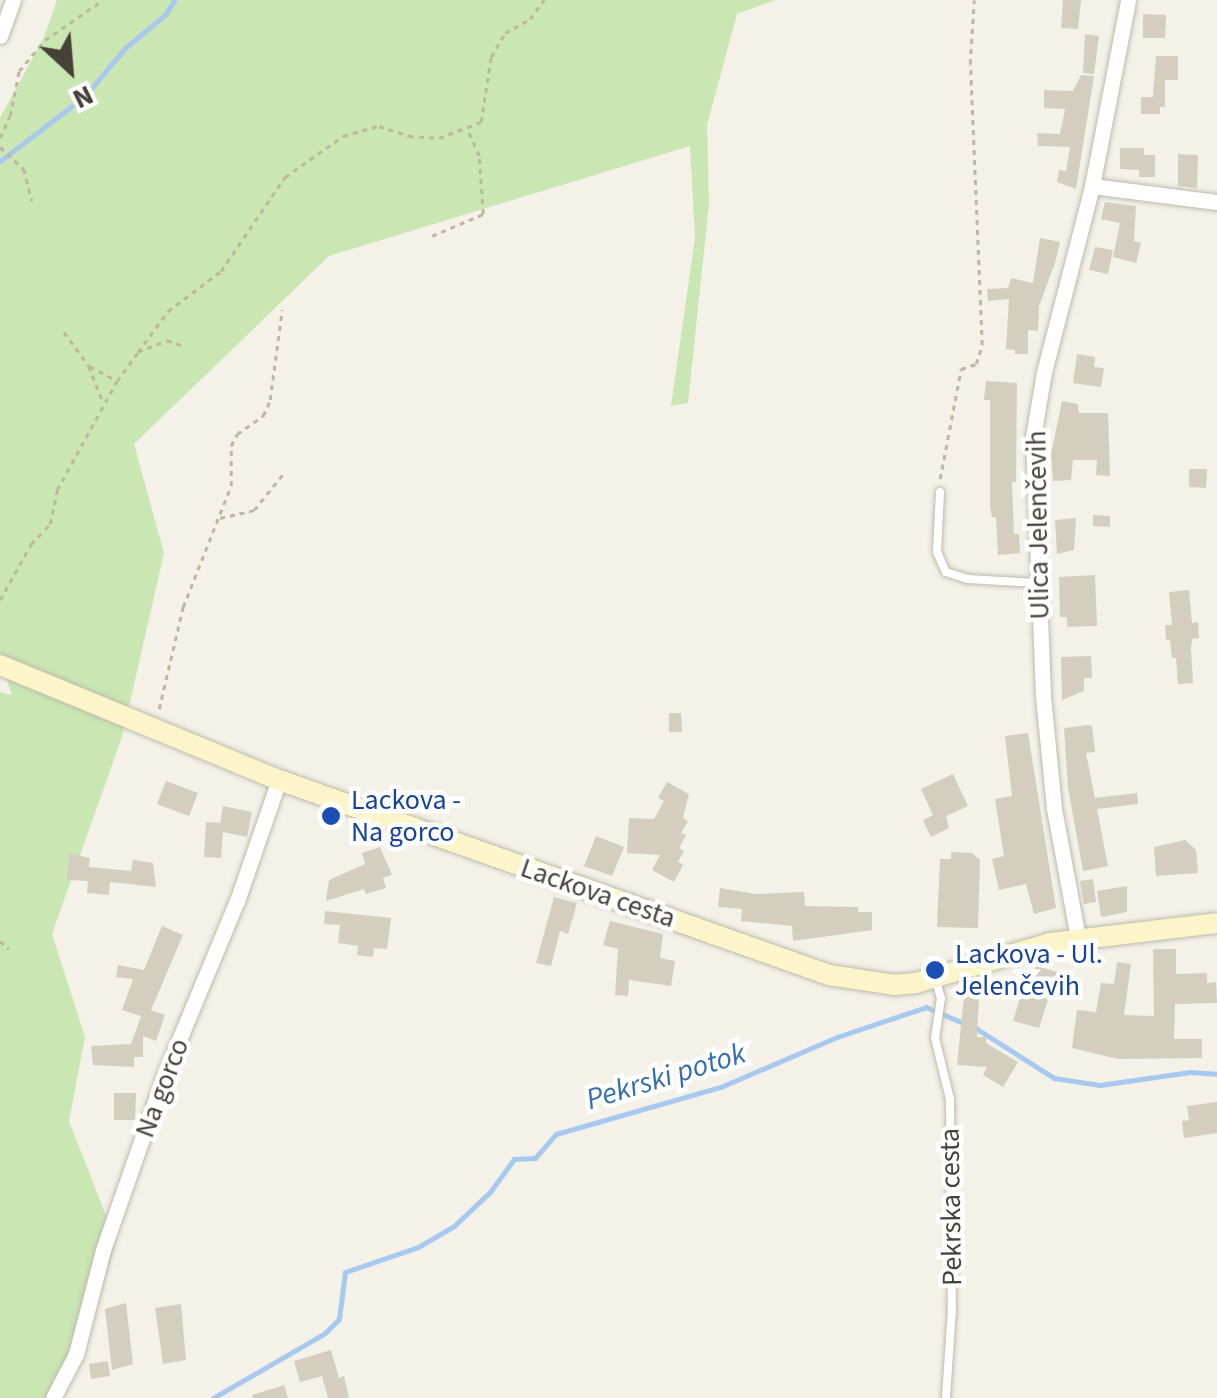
<!DOCTYPE html>
<meta charset="utf-8">
<style>
body{margin:0}
#map{position:relative;width:1217px;height:1398px;overflow:hidden;background:#f3f1e8;font-family:"Source Sans 3",sans-serif}
div>[style]{position:absolute}
.green>*{inset:0;background:#c9e6b3}
.stream>*{height:5px;margin:-2.5px;padding:0 2.5px;transform-origin:2.5px;border-radius:2.5px;background:#a7c9ed}
.building>*{inset:0;background:#d4cebe}
.path>*{height:2.5px;margin-top:-1.25px;transform-origin:0;background:repeating-linear-gradient(90deg,#bfb79d 0 5px,transparent 0 10px)}
.roads{filter:drop-shadow(0 0 2px #bebaab) drop-shadow(0 0 2px #bebaab)}
.lane>*{height:8px;margin:-4px;padding:0 4px;transform-origin:4px;border-radius:4px;background:#fff}
.street>*{height:15px;margin:-7.5px;padding:0 7.5px;transform-origin:7.5px;border-radius:7.5px;background:#fff}
.secondary>*{height:20px;margin:-10px;padding:0 10px;transform-origin:10px;border-radius:10px;background:#fcf5c9}
.dots>*{width:28px;height:28px;translate:-50% -50%;box-sizing:border-box;border:5px solid #fff;border-radius:50%}
span{translate:-50% -50%;white-space:nowrap;text-align:center;line-height:1.15;-webkit-text-stroke:9px #fff;paint-order:stroke}
.street-label{font-size:28px;color:#464237}
.transit-label{font-size:28px;color:#164399}
.left{translate:0 -50%;text-align:left}
.water-label{font-size:30px;color:#346eae;font-style:italic}
.north{position:absolute;left:20px;top:20px;width:100px;height:100px;-webkit-text-stroke:8px #fff;paint-order:stroke;rotate:154deg;font-size:28px;font-weight:700;line-height:40px;text-align:center;color:#464237}
.north::after{content:'';display:block;margin:auto;width:35px;height:45px;background:#464237;clip-path:polygon(50% 0,100% 100%,50% 72%,0 100%)}
</style>
<div id="map">
<div class="green">
<i style="clip-path:polygon(57px 0,776px 0,737px 14px,707px 125px,709px 204px,688px 403px,671px 406px,695px 238px,690px 146px,329px 256px,134px 444px,164px 553px,122px 737px,52px 934px,85px 1037px,69px 1121px,116px 1241px,86px 1345px,58px 1398px,0 1398px,0 692px,12px 695px,0 660px,0 118px,44px 37px)"></i>
</div>
<div class="stream">
<i style="left:0;top:161px;width:107px;rotate:-37.4deg"></i>
<i style="left:85px;top:96px;width:62px;rotate:-50.2deg"></i>
<i style="left:125px;top:48px;width:53px;rotate:-39.7deg"></i>
<i style="left:166px;top:14px;width:16px;rotate:-60deg"></i>
<i style="left:213px;top:1398px;width:129px;rotate:-30.1deg"></i>
<i style="left:325px;top:1333px;width:20px;rotate:-45deg"></i>
<i style="left:339px;top:1319px;width:47px;rotate:-82.7deg"></i>
<i style="left:345px;top:1272px;width:77px;rotate:-18.9deg"></i>
<i style="left:418px;top:1247px;width:42px;rotate:-30.3deg"></i>
<i style="left:454px;top:1226px;width:50px;rotate:-43.4deg"></i>
<i style="left:490px;top:1192px;width:41px;rotate:-54deg"></i>
<i style="left:514px;top:1159px;width:21px;rotate:-3deg"></i>
<i style="left:535px;top:1158px;width:32px;rotate:-49deg"></i>
<i style="left:556px;top:1134px;width:174px;rotate:-16deg"></i>
<i style="left:723px;top:1086px;width:124px;rotate:-23.3deg"></i>
<i style="left:837px;top:1037px;width:94px;rotate:-18.6deg"></i>
<i style="left:926px;top:1007px;width:56px;rotate:23.3deg"></i>
<i style="left:977px;top:1029px;width:91px;rotate:32.5deg"></i>
<i style="left:1054px;top:1078px;width:47px;rotate:8.7deg"></i>
<i style="left:1100px;top:1085px;width:91px;rotate:-8.2deg"></i>
<i style="left:1190px;top:1072px;width:27px;rotate:4deg"></i>
</div>
<div class="building">
<i style="clip-path:polygon(1063px 0,1081px 0,1078px 29px,1061px 28px)"></i>
<i style="clip-path:polygon(1143px 14px,1166px 15px,1165px 38px,1143px 38px)"></i>
<i style="clip-path:polygon(1085px 34px,1099px 36px,1094px 74px,1083px 73px)"></i>
<i style="clip-path:polygon(1156px 56px,1178px 56px,1178px 80px,1165px 80px,1165px 107px,1160px 107px,1160px 114px,1141px 114px,1141px 97px,1153px 97px)"></i>
<i style="clip-path:polygon(1081px 75px,1094px 76px,1076px 189px,1057px 182px,1059px 170px,1066px 171px,1070px 147px,1038px 146px,1037px 133px,1060px 134px,1065px 109px,1044px 108px,1044px 90px,1073px 91px)"></i>
<i style="clip-path:polygon(1120px 148px,1144px 148px,1144px 155px,1155px 155px,1155px 177px,1139px 177px,1139px 170px,1120px 169px)"></i>
<i style="clip-path:polygon(1178px 154px,1198px 155px,1197px 188px,1178px 186px)"></i>
<i style="clip-path:polygon(1105px 202px,1136px 206px,1134px 241px,1141px 243px,1136px 263px,1113px 257px,1120px 223px,1101px 219px)"></i>
<i style="clip-path:polygon(1040px 238px,1060px 242px,1055px 263px,1039px 306px,1038px 331px,1028px 330px,1028px 354px,1015px 354px,1015px 350px,1006px 349px,1009px 299px,988px 301px,987px 289px,1008px 288px,1011px 278px,1033px 283px)"></i>
<i style="clip-path:polygon(1095px 247px,1113px 250px,1108px 274px,1089px 270px)"></i>
<i style="clip-path:polygon(1077px 354px,1095px 357px,1094px 367px,1104px 368px,1101px 387px,1073px 383px)"></i>
<i style="clip-path:polygon(986px 381px,1017px 383px,1016px 482px,1012px 482px,1014px 534px,1019px 534px,1020px 553px,998px 555px,996px 517px,992px 517px,990px 506px,990px 400px,984px 400px)"></i>
<i style="clip-path:polygon(1062px 401px,1078px 404px,1079px 413px,1108px 413px,1110px 476px,1096px 475px,1097px 460px,1073px 460px,1071px 480px,1053px 481px,1051px 454px)"></i>
<i style="clip-path:polygon(1189px 469px,1207px 469px,1206px 488px,1189px 487px)"></i>
<i style="clip-path:polygon(1093px 515px,1110px 516px,1110px 527px,1093px 526px)"></i>
<i style="clip-path:polygon(1076px 518px,1074px 550px,1057px 554px,1055px 520px)"></i>
<i style="clip-path:polygon(1095px 575px,1097px 626px,1067px 627px,1067px 617px,1060px 617px,1059px 577px)"></i>
<i style="clip-path:polygon(1189px 590px,1192px 623px,1198px 622px,1199px 638px,1192px 639px,1191px 649px,1193px 683px,1178px 684px,1176px 658px,1172px 658px,1170px 640px,1166px 640px,1165px 625px,1172px 625px,1169px 592px)"></i>
<i style="clip-path:polygon(1091px 656px,1092px 678px,1084px 678px,1084px 691px,1062px 700px,1061px 657px)"></i>
<i style="clip-path:polygon(669px 713px,681px 713px,682px 732px,669px 732px)"></i>
<i style="clip-path:polygon(1088px 725px,1092px 726px,1095px 752px,1086px 753px,1095px 798px,1137px 793px,1138px 804px,1097px 809px,1108px 866px,1083px 871px,1068px 788px,1064px 728px)"></i>
<i style="clip-path:polygon(1028px 733px,1056px 908px,1034px 914px,1026px 884px,999px 890px,992px 859px,1004px 856px,995px 799px,1012px 796px,1005px 736px)"></i>
<i style="clip-path:polygon(953px 774px,968px 806px,946px 816px,949px 828px,931px 837px,923px 820px,933px 815px,921px 789px)"></i>
<i style="clip-path:polygon(166px 781px,198px 793px,189px 816px,157px 804px)"></i>
<i style="clip-path:polygon(667px 782px,689px 794px,683px 818px,688px 821px,681px 833px,686px 835px,679px 848px,684px 851px,678px 862px,683px 865px,674px 882px,652px 870px,660px 855px,627px 853px,629px 818px,654px 819px,664px 801px,658px 798px)"></i>
<i style="clip-path:polygon(223px 806px,252px 812px,247px 837px,223px 832px,221px 858px,204px 857px,206px 822px,220px 823px)"></i>
<i style="clip-path:polygon(596px 836px,624px 847px,612px 876px,584px 866px)"></i>
<i style="clip-path:polygon(1185px 840px,1196px 850px,1198px 873px,1156px 876px,1154px 847px)"></i>
<i style="clip-path:polygon(380px 847px,392px 875px,383px 878px,386px 888px,366px 894px,364px 889px,326px 901px,329px 880px,365px 864px,362px 853px)"></i>
<i style="clip-path:polygon(951px 852px,972px 853px,980px 860px,978px 928px,937px 927px,940px 859px,951px 859px)"></i>
<i style="clip-path:polygon(69px 853px,90px 858px,89px 867px,131px 871px,133px 860px,153px 863px,156px 887px,110px 882px,109px 895px,87px 893px,88px 881px,67px 880px)"></i>
<i style="clip-path:polygon(1093px 879px,1096px 902px,1084px 904px,1080px 881px)"></i>
<i style="clip-path:polygon(1127px 886px,1127px 912px,1101px 917px,1097px 891px)"></i>
<i style="clip-path:polygon(720px 888px,756px 894px,804px 892px,805px 906px,858px 907px,858px 912px,872px 912px,872px 930px,793px 941px,792px 926px,741px 921px,742px 909px,718px 907px)"></i>
<i style="clip-path:polygon(554px 897px,577px 903px,568px 934px,560px 931px,551px 966px,536px 963px)"></i>
<i style="clip-path:polygon(325px 911px,391px 918px,387px 949px,374px 948px,373px 957px,357px 955px,358px 946px,338px 943px,340px 925px,324px 924px)"></i>
<i style="clip-path:polygon(610px 921px,663px 934px,660px 958px,675px 961px,671px 986px,629px 980px,628px 996px,615px 995px,618px 949px,603px 945px)"></i>
<i style="clip-path:polygon(162px 926px,183px 935px,151px 1010px,165px 1015px,156px 1041px,143px 1036px,143px 1057px,134px 1057px,134px 1067px,93px 1065px,91px 1046px,131px 1044px,141px 1016px,122px 1010px,133px 979px,116px 977px,118px 965px,144px 970px)"></i>
<i style="clip-path:polygon(1153px 949px,1176px 949px,1176px 974px,1207px 973px,1207px 983px,1216px 982px,1217px 1003px,1175px 1004px,1174px 1039px,1202px 1039px,1202px 1058px,1118px 1059px,1072px 1048px,1077px 1010px,1096px 1012px,1101px 983px,1114px 984px,1117px 962px,1131px 964px,1124px 1015px,1154px 1016px)"></i>
<i style="clip-path:polygon(1036px 966px,1057px 972px,1039px 1028px,1013px 1021px,1025px 981px,1029px 988px)"></i>
<i style="clip-path:polygon(964px 996px,979px 997px,977px 1037px,986px 1037px,986px 1043px,1018px 1062px,1003px 1087px,983px 1075px,987px 1067px,957px 1065px)"></i>
<i style="clip-path:polygon(114px 1093px,136px 1093px,135px 1120px,114px 1120px)"></i>
<i style="clip-path:polygon(1217px 1102px,1217px 1133px,1184px 1138px,1182px 1121px,1189px 1120px,1187px 1106px)"></i>
<i style="clip-path:polygon(126px 1303px,133px 1364px,112px 1370px,105px 1309px)"></i>
<i style="clip-path:polygon(181px 1304px,186px 1360px,163px 1364px,155px 1308px)"></i>
<i style="clip-path:polygon(331px 1350px,339px 1378px,344px 1376px,349px 1398px,328px 1398px,322px 1376px,300px 1382px,294px 1361px)"></i>
<i style="clip-path:polygon(108px 1361px,110px 1376px,91px 1379px,89px 1364px)"></i>
<i style="clip-path:polygon(284px 1385px,288px 1398px,253px 1398px,252px 1395px)"></i>
</div>
<div class="path">
<i style="left:0;top:138px;width:24px;rotate:-66deg"></i>
<i style="left:10px;top:116px;width:46px;rotate:-78.7deg"></i>
<i style="left:19px;top:71px;width:40px;rotate:-50deg"></i>
<i style="left:45px;top:40px;width:70px;rotate:-34.6deg"></i>
<i style="left:0;top:147px;width:33px;rotate:43deg"></i>
<i style="left:24px;top:169px;width:33px;rotate:76deg"></i>
<i style="left:432px;top:236px;width:56px;rotate:-23.3deg"></i>
<i style="left:483px;top:214px;width:58px;rotate:-93.9deg"></i>
<i style="left:479px;top:156px;width:27px;rotate:-114deg"></i>
<i style="left:64px;top:332px;width:42px;rotate:53.7deg"></i>
<i style="left:89px;top:366px;width:36px;rotate:69deg"></i>
<i style="left:138px;top:352px;width:51px;rotate:-53.8deg"></i>
<i style="left:168px;top:311px;width:66px;rotate:-37deg"></i>
<i style="left:221px;top:271px;width:114px;rotate:-55.8deg"></i>
<i style="left:285px;top:177px;width:71px;rotate:-35.3deg"></i>
<i style="left:343px;top:136px;width:37px;rotate:-16deg"></i>
<i style="left:379px;top:126px;width:32px;rotate:18deg"></i>
<i style="left:409px;top:136px;width:30px;rotate:4deg"></i>
<i style="left:439px;top:138px;width:45px;rotate:-20.9deg"></i>
<i style="left:481px;top:122px;width:66px;rotate:-81.3deg"></i>
<i style="left:491px;top:57px;width:28px;rotate:-60deg"></i>
<i style="left:505px;top:33px;width:29px;rotate:-29deg"></i>
<i style="left:530px;top:19px;width:24px;rotate:-54deg"></i>
<i style="left:90px;top:366px;width:31px;rotate:29deg"></i>
<i style="left:940px;top:479px;width:112px;rotate:-79.2deg"></i>
<i style="left:961px;top:369px;width:16px;rotate:-18deg"></i>
<i style="left:976px;top:364px;width:20px;rotate:-72deg"></i>
<i style="left:982px;top:345px;width:281px;rotate:-92.4deg"></i>
<i style="left:970px;top:64px;width:64px;rotate:-86.4deg"></i>
<i style="left:220px;top:518px;width:35px;rotate:-13deg"></i>
<i style="left:254px;top:510px;width:46px;rotate:-51.1deg"></i>
<i style="left:0;top:600px;width:64px;rotate:-61deg"></i>
<i style="left:31px;top:544px;width:28px;rotate:-46deg"></i>
<i style="left:50px;top:524px;width:35px;rotate:-78deg"></i>
<i style="left:57px;top:490px;width:124px;rotate:-61.2deg"></i>
<i style="left:117px;top:381px;width:36px;rotate:-54deg"></i>
<i style="left:138px;top:352px;width:31px;rotate:-22deg"></i>
<i style="left:167px;top:340px;width:15px;rotate:20deg"></i>
<i style="left:159px;top:709px;width:105px;rotate:-76.8deg"></i>
<i style="left:183px;top:607px;width:130px;rotate:-68.4deg"></i>
<i style="left:231px;top:486px;width:40px;rotate:-90deg"></i>
<i style="left:231px;top:446px;width:13px;rotate:-63deg"></i>
<i style="left:237px;top:434px;width:32px;rotate:-35deg"></i>
<i style="left:263px;top:416px;width:17px;rotate:-66deg"></i>
<i style="left:270px;top:400px;width:91px;rotate:-82.4deg"></i>
<i style="left:0;top:941px;width:12px;rotate:42deg"></i>
</div>
<div class="roads">
<div class="lane">
<i style="left:940px;top:492px;width:60px;rotate:92.9deg"></i>
<i style="left:937px;top:552px;width:22px;rotate:66deg"></i>
<i style="left:946px;top:572px;width:23px;rotate:18deg"></i>
<i style="left:968px;top:579px;width:68px;rotate:3.4deg"></i>
<i style="left:936px;top:981px;width:18px;rotate:74deg"></i>
<i style="left:941px;top:998px;width:40px;rotate:98.5deg"></i>
<i style="left:935px;top:1038px;width:63px;rotate:76.2deg"></i>
<i style="left:950px;top:1099px;width:210px;rotate:89.5deg"></i>
<i style="left:952px;top:1309px;width:89px;rotate:93.9deg"></i>
</div>
<div class="street">
<i style="left:0;top:36px;width:38px;rotate:-70deg"></i>
<i style="left:1092px;top:186px;width:126px;rotate:7.3deg"></i>
<i style="left:1078px;top:938px;width:132px;rotate:-100.5deg"></i>
<i style="left:1054px;top:808px;width:114px;rotate:-95.6deg"></i>
<i style="left:1043px;top:695px;width:258px;rotate:-92.2deg"></i>
<i style="left:1033px;top:437px;width:66px;rotate:-80.4deg"></i>
<i style="left:1044px;top:372px;width:192px;rotate:-75.5deg"></i>
<i style="left:1092px;top:186px;width:189px;rotate:-79deg"></i>
<i style="left:53px;top:1398px;width:50px;rotate:-62.4deg"></i>
<i style="left:76px;top:1354px;width:107px;rotate:-75.4deg"></i>
<i style="left:103px;top:1250px;width:184px;rotate:-70.7deg"></i>
<i style="left:164px;top:1076px;width:190px;rotate:-67.4deg"></i>
<i style="left:237px;top:901px;width:128px;rotate:-70.9deg"></i>
</div>
<div class="secondary">
<i style="left:0;top:665px;width:302px;rotate:22.4deg"></i>
<i style="left:279px;top:780px;width:584px;rotate:19.52deg"></i>
<i style="left:829px;top:975px;width:66px;rotate:8.7deg"></i>
<i style="left:894px;top:985px;width:22px;rotate:-5deg"></i>
<i style="left:916px;top:983px;width:140px;rotate:-16.6deg"></i>
<i style="left:1050px;top:943px;width:168px;rotate:-6.8deg"></i>
</div>
</div>
<div class="dots">
<i style="left:331px;top:816px;background:#1a4fb4"></i>
<i style="left:935px;top:970px;background:#1a4fb4"></i>
</div>
<div class="street-label">
<span style="left:1038px;top:525px;rotate:-91deg">Ulica Jelenčevih</span>
<span style="left:598px;top:893px;rotate:19deg">Lackova cesta</span>
<span style="left:162px;top:1088px;rotate:-69deg">Na gorco</span>
<span style="left:951px;top:1207px;rotate:-91deg">Pekrska cesta</span>
</div>
<div class="transit-label">
<span class="left" style="left:351px;top:816px">Lackova -<br>Na gorco</span>
<span class="left" style="left:955px;top:970px">Lackova - Ul.<br>Jelenčevih</span>
</div>
<div class="water-label">
<span style="left:666px;top:1077px;rotate:-17deg">Pekrski potok</span>
</div>
<div class="north">N</div>
</div>
